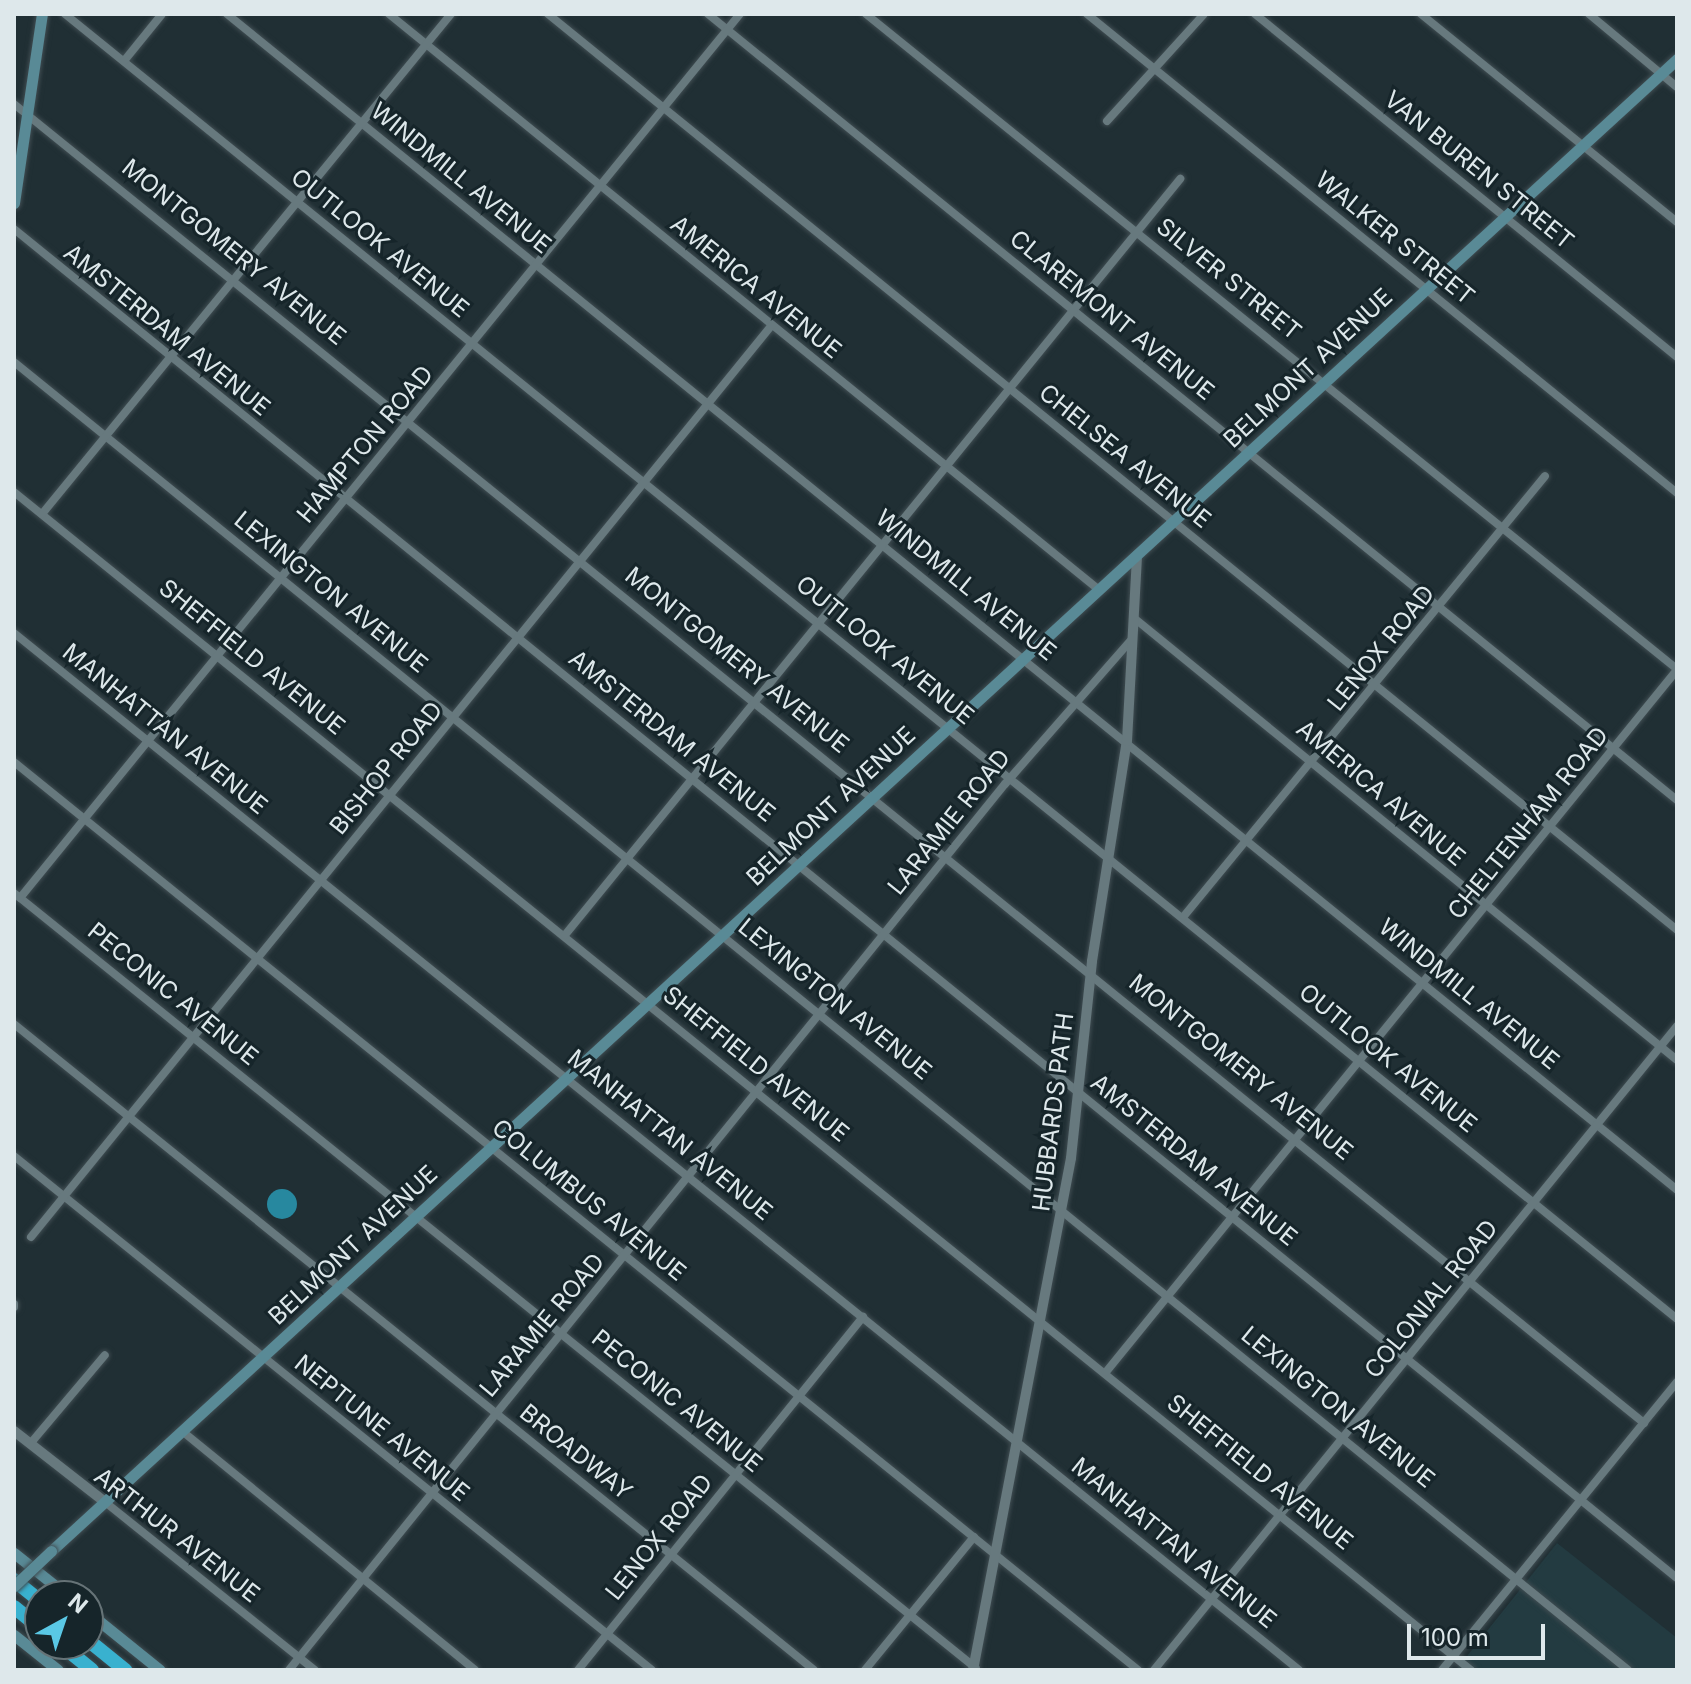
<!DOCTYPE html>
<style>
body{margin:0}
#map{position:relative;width:1691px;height:1684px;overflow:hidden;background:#202f34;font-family:Inter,sans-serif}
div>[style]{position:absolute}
.built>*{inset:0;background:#233b41}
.water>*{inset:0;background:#27889f}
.round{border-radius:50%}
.roads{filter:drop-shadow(0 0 2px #404d52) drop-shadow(0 0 2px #404d52)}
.minor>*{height:8px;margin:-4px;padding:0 4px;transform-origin:4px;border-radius:4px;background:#67797e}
.tertiary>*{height:10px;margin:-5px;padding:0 5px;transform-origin:5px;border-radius:5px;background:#67797e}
.secondary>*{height:11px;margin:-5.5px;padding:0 5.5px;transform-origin:5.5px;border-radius:5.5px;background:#598a96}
.motorway>*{height:14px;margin:-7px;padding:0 7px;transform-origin:7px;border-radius:7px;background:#39b1cf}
.bridges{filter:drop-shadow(0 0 2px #404d52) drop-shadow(0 0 2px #404d52)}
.secondary-bridge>*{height:11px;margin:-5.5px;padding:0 5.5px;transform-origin:5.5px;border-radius:5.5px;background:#598a96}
span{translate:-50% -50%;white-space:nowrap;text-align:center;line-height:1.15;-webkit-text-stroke:6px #16252a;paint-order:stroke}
.street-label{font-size:24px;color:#dee8eb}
.frame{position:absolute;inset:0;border:16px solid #dee8eb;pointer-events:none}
.north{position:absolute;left:24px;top:1580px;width:80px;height:80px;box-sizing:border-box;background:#16252a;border:2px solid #667377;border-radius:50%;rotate:40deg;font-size:22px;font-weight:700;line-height:32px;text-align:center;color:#dee8eb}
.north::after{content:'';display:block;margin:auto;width:28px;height:36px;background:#5ac8e5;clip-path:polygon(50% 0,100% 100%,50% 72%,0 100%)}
.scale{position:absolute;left:1407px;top:1624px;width:138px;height:36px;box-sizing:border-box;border:4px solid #dee8eb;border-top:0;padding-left:10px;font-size:24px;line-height:28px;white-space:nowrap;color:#dee8eb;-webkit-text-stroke:6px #16252a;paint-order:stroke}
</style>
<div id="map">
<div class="built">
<i style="clip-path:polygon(1557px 1543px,1677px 1638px,1677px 1670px,1456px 1670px)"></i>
</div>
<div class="water">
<i class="round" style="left:267px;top:1189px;width:30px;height:30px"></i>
</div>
<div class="roads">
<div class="minor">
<i style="left:65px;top:14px;width:2074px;rotate:38.99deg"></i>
<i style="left:227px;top:14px;width:1867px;rotate:39.04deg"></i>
<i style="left:389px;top:14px;width:913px;rotate:39.04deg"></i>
<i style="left:548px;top:14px;width:1454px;rotate:39.05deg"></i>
<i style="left:708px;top:14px;width:1248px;rotate:39.05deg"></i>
<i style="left:866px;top:14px;width:1042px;rotate:38.93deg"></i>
<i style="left:1087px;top:14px;width:760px;rotate:39.07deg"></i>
<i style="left:1255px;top:14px;width:544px;rotate:39.1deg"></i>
<i style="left:1421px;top:14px;width:330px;rotate:39.1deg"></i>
<i style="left:1589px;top:14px;width:114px;rotate:39.7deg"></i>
<i style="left:124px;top:61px;width:60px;rotate:-51deg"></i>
<i style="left:14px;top:104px;width:2097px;rotate:38.98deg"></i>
<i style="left:1107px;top:121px;width:144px;rotate:-47.8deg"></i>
<i style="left:14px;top:229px;width:2141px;rotate:39.05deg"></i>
<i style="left:14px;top:362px;width:2077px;rotate:39.02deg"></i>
<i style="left:14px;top:492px;width:1874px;rotate:38.96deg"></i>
<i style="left:42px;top:514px;width:646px;rotate:-50.72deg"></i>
<i style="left:1134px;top:618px;width:700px;rotate:39.15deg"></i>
<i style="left:14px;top:633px;width:1651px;rotate:38.9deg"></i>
<i style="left:14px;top:762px;width:1445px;rotate:38.93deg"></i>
<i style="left:14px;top:893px;width:1235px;rotate:38.86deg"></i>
<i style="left:20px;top:898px;width:1140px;rotate:-50.84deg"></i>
<i style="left:1184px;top:916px;width:569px;rotate:-50.63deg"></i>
<i style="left:565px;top:935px;width:975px;rotate:-50.87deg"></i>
<i style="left:14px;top:1024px;width:1028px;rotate:38.92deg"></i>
<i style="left:14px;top:1156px;width:819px;rotate:38.86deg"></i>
<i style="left:31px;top:1237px;width:1175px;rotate:-50.91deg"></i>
<i style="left:14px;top:1304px;width:3px;rotate:90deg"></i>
<i style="left:1106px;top:1372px;width:905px;rotate:-50.88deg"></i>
<i style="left:182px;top:1431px;width:378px;rotate:39.2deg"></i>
<i style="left:30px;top:1444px;width:116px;rotate:-49.9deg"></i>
<i style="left:105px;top:1502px;width:269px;rotate:38.7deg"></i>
<i style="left:289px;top:1670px;width:1139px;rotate:-51.06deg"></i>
<i style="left:1005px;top:784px;width:193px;rotate:-48.8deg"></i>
<i style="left:578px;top:1670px;width:454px;rotate:-51.1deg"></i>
<i style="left:865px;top:1670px;width:172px;rotate:-50.7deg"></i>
<i style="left:1154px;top:1670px;width:830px;rotate:-50.92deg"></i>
<i style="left:1442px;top:1670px;width:372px;rotate:-50.8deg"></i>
</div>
<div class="tertiary">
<i style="left:14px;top:1431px;width:115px;rotate:38deg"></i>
<i style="left:973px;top:1670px;width:521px;rotate:-79.16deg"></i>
<i style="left:1071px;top:1158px;width:198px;rotate:-83.9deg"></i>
<i style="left:1092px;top:961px;width:223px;rotate:-81deg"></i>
<i style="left:1127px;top:741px;width:186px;rotate:-86.9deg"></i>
</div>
<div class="secondary">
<i style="left:14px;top:203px;width:191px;rotate:-81.6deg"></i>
<i style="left:51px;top:1551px;width:2207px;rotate:-42.54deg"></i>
<i style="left:14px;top:1553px;width:69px;rotate:38.5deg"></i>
<i style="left:88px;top:1612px;width:92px;rotate:38.9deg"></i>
<i style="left:14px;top:1635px;width:56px;rotate:38.5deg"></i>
</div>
<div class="motorway">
<i style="left:14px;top:1580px;width:33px;rotate:39deg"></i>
<i style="left:14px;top:1607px;width:33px;rotate:39deg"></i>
<i style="left:88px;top:1640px;width:48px;rotate:39deg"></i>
<i style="left:60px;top:1644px;width:41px;rotate:39.1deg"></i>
</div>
</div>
<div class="bridges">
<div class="secondary-bridge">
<i style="left:14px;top:1586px;width:51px;rotate:-43.4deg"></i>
</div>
</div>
<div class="street-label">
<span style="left:1479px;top:170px;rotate:39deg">VAN BUREN STREET</span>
<span style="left:461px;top:178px;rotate:39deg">WINDMILL AVENUE</span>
<span style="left:1395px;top:238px;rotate:39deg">WALKER STREET</span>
<span style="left:380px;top:243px;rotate:39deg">OUTLOOK AVENUE</span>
<span style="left:234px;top:252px;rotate:39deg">MONTGOMERY AVENUE</span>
<span style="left:1229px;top:279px;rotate:39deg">SILVER STREET</span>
<span style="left:756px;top:287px;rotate:39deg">AMERICA AVENUE</span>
<span style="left:1112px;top:315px;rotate:39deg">CLAREMONT AVENUE</span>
<span style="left:167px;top:330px;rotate:39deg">AMSTERDAM AVENUE</span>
<span style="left:1308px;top:368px;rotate:-43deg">BELMONT AVENUE</span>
<span style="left:365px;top:444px;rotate:-50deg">HAMPTON ROAD</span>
<span style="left:1125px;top:456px;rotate:39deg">CHELSEA AVENUE</span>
<span style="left:966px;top:585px;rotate:39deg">WINDMILL AVENUE</span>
<span style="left:331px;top:592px;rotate:39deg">LEXINGTON AVENUE</span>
<span style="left:1381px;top:648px;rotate:-51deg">LENOX ROAD</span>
<span style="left:885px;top:650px;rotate:39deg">OUTLOOK AVENUE</span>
<span style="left:252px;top:657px;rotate:39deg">SHEFFIELD AVENUE</span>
<span style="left:737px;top:660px;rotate:39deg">MONTGOMERY AVENUE</span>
<span style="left:165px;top:729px;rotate:39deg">MANHATTAN AVENUE</span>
<span style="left:672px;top:736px;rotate:39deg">AMSTERDAM AVENUE</span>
<span style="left:386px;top:768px;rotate:-51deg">BISHOP ROAD</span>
<span style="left:1381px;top:793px;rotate:40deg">AMERICA AVENUE</span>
<span style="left:831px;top:806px;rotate:-43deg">BELMONT AVENUE</span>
<span style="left:949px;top:822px;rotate:-51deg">LARAMIE ROAD</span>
<span style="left:1528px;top:823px;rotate:-51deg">CHELTENHAM ROAD</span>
<span style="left:173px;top:994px;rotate:39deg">PECONIC AVENUE</span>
<span style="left:1469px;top:994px;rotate:39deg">WINDMILL AVENUE</span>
<span style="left:835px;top:999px;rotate:39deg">LEXINGTON AVENUE</span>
<span style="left:1388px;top:1058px;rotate:39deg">OUTLOOK AVENUE</span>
<span style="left:756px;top:1064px;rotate:39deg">SHEFFIELD AVENUE</span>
<span style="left:1241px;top:1067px;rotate:39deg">MONTGOMERY AVENUE</span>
<span style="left:1053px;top:1112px;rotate:-83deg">HUBBARDS PATH</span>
<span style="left:670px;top:1135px;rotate:39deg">MANHATTAN AVENUE</span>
<span style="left:1194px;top:1160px;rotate:39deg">AMSTERDAM AVENUE</span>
<span style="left:589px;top:1200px;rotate:39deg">COLUMBUS AVENUE</span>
<span style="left:353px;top:1245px;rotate:-43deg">BELMONT AVENUE</span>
<span style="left:1431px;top:1299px;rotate:-51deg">COLONIAL ROAD</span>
<span style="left:542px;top:1325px;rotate:-50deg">LARAMIE ROAD</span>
<span style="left:677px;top:1401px;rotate:39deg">PECONIC AVENUE</span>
<span style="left:1338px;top:1407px;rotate:39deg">LEXINGTON AVENUE</span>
<span style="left:382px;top:1428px;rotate:39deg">NEPTUNE AVENUE</span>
<span style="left:576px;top:1452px;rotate:39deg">BROADWAY</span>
<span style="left:1260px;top:1472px;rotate:39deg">SHEFFIELD AVENUE</span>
<span style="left:177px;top:1535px;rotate:38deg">ARTHUR AVENUE</span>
<span style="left:659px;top:1537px;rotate:-51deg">LENOX ROAD</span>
<span style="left:1174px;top:1543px;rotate:39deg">MANHATTAN AVENUE</span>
</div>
<div class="frame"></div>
<div class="north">N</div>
<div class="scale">100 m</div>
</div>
